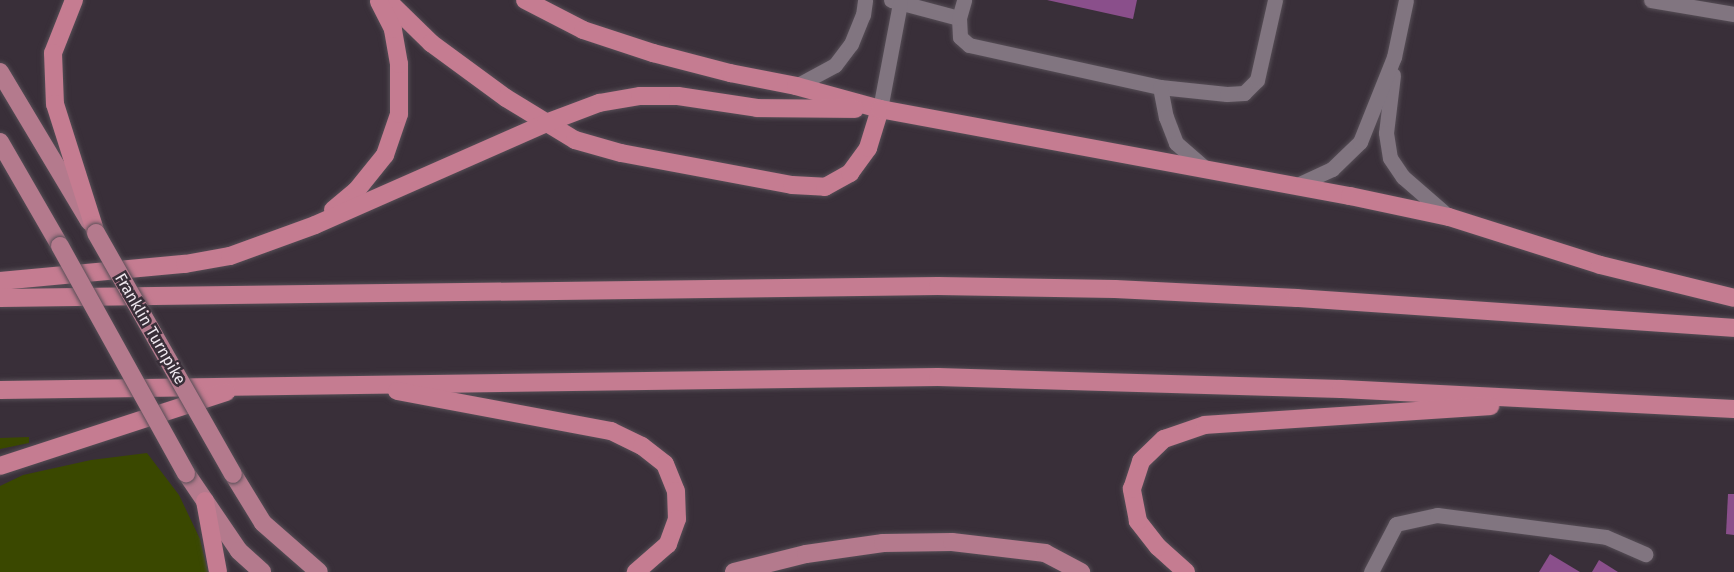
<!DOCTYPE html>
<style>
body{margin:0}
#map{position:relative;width:1734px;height:572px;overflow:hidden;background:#392f39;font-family:"Fira Sans",sans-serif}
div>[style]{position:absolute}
.green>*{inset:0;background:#3a4800}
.building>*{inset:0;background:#8a4f8b}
.roads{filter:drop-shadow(0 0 2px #564e56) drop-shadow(0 0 2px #564e56)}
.service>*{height:15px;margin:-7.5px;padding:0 7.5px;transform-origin:7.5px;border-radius:7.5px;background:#817580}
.primary>*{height:18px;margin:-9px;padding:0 9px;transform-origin:9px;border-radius:9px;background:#b47a8d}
.trunk>*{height:18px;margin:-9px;padding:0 9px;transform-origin:9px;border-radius:9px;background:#c57c91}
.bridges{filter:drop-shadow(0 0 2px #564e56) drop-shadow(0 0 2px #564e56)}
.primary-bridge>*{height:18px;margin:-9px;padding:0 9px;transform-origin:9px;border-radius:9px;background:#b47a8d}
span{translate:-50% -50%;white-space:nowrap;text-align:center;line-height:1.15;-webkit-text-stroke:5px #392f39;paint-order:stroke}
.street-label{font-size:16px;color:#f0e9f0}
</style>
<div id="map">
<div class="green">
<i style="clip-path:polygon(29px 437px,29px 443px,0 449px,0 438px)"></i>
<i style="clip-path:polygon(147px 453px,179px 495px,200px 539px,208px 572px,0 572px,0 486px,23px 475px,91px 460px)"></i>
</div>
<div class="building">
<i style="clip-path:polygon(1047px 0,1137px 0,1133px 19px)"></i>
<i style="clip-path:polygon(1728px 494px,1734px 494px,1734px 535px,1726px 534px)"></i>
<i style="clip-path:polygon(1550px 554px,1580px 572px,1539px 572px)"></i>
<i style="clip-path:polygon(1599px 560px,1618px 572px,1592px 572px)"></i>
</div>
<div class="roads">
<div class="service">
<i style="left:891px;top:0;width:70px;rotate:14.8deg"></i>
<i style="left:959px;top:18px;width:19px;rotate:87deg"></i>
<i style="left:960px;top:37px;width:12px;rotate:42deg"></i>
<i style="left:969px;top:45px;width:196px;rotate:12.4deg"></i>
<i style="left:1160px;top:87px;width:67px;rotate:6deg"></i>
<i style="left:1227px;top:94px;width:17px;rotate:-3deg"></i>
<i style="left:1244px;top:93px;width:18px;rotate:-45deg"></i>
<i style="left:1257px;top:80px;width:82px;rotate:-77.3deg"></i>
<i style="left:1651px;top:0;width:84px;rotate:9.6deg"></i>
<i style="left:959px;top:18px;width:19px;rotate:-74deg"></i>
<i style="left:1393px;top:75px;width:58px;rotate:96.9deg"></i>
<i style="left:1386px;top:133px;width:25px;rotate:81deg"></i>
<i style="left:1390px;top:158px;width:23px;rotate:56deg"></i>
<i style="left:1403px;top:177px;width:61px;rotate:41deg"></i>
<i style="left:796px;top:86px;width:44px;rotate:-28.3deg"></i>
<i style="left:835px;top:65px;width:26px;rotate:-53deg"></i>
<i style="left:851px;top:44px;width:31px;rotate:-68deg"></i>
<i style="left:863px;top:15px;width:15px;rotate:-82deg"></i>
<i style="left:1160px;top:87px;width:31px;rotate:79deg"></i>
<i style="left:1166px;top:117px;width:28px;rotate:69deg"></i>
<i style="left:1176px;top:143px;width:40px;rotate:41deg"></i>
<i style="left:880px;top:109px;width:108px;rotate:-79.3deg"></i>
<i style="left:1295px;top:186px;width:41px;rotate:-24.7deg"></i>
<i style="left:1332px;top:169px;width:39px;rotate:-44deg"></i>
<i style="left:1360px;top:142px;width:92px;rotate:-68.2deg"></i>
<i style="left:1394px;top:57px;width:58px;rotate:-78.1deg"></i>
<i style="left:1371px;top:572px;width:54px;rotate:-62.5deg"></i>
<i style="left:1396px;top:524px;width:42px;rotate:-12.4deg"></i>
<i style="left:1437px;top:515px;width:170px;rotate:7.4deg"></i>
<i style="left:1606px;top:537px;width:43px;rotate:23.6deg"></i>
</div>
<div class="primary">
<i style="left:0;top:72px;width:174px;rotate:59.1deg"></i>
<i style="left:0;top:142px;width:120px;rotate:60deg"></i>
<i style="left:186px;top:473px;width:94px;rotate:55.8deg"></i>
<i style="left:239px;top:551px;width:31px;rotate:42deg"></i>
<i style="left:233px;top:474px;width:57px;rotate:58.5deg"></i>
<i style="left:263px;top:523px;width:74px;rotate:41.2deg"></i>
<i style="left:734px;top:572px;width:74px;rotate:-14deg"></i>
<i style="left:806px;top:554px;width:78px;rotate:-8.1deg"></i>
<i style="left:883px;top:543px;width:69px;rotate:-0.8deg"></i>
<i style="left:952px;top:542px;width:94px;rotate:6.7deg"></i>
<i style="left:1045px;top:553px;width:41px;rotate:27.8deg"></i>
</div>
<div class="trunk">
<i style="left:74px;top:0;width:57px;rotate:111.6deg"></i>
<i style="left:53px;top:53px;width:51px;rotate:87.8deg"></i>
<i style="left:55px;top:104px;width:135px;rotate:72.4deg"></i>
<i style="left:387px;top:0;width:62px;rotate:44.3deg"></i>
<i style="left:431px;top:43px;width:93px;rotate:36.3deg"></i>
<i style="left:506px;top:98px;width:81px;rotate:31.3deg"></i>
<i style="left:575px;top:140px;width:48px;rotate:15.8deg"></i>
<i style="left:621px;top:153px;width:174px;rotate:10.6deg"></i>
<i style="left:792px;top:185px;width:33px;rotate:3deg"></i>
<i style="left:825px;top:187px;width:29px;rotate:-29deg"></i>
<i style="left:850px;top:173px;width:31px;rotate:-54deg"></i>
<i style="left:868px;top:148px;width:41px;rotate:-72.9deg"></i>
<i style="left:525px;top:0;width:65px;rotate:27.3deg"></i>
<i style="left:583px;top:30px;width:74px;rotate:18.2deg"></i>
<i style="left:653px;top:53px;width:80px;rotate:14.6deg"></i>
<i style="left:730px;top:73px;width:67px;rotate:11.1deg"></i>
<i style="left:796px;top:86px;width:87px;rotate:15.3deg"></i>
<i style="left:880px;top:109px;width:478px;rotate:10.5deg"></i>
<i style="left:1350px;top:196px;width:101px;rotate:12deg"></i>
<i style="left:1449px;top:217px;width:158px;rotate:17.6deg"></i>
<i style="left:1600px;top:265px;width:138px;rotate:13.8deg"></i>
<i style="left:333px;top:210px;width:30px;rotate:-40deg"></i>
<i style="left:356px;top:191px;width:46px;rotate:-51.1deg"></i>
<i style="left:385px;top:155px;width:43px;rotate:-71.1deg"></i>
<i style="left:399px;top:114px;width:50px;rotate:-90deg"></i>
<i style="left:399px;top:64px;width:36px;rotate:-100deg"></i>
<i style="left:393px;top:29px;width:31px;rotate:-117deg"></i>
<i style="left:0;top:281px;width:186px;rotate:-5.3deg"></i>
<i style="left:185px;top:264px;width:46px;rotate:-10.1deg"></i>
<i style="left:230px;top:256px;width:90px;rotate:-20deg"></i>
<i style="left:315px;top:225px;width:253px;rotate:-23.8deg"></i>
<i style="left:546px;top:123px;width:57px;rotate:-20.7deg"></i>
<i style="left:599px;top:103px;width:42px;rotate:-9.7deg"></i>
<i style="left:640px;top:96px;width:38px"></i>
<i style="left:678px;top:96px;width:80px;rotate:8.6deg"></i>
<i style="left:757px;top:108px;width:98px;rotate:0.6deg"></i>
<i style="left:0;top:298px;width:938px;rotate:-0.73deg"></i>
<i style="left:938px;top:286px;width:177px;rotate:1deg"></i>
<i style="left:1115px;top:289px;width:182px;rotate:2.8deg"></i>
<i style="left:1297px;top:298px;width:438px;rotate:3.9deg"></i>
<i style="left:0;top:390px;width:938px;rotate:-0.79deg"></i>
<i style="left:938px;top:377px;width:403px;rotate:1.7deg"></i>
<i style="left:1341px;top:389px;width:394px;rotate:2.9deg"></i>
<i style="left:397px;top:391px;width:218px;rotate:10.6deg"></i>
<i style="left:611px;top:431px;width:34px;rotate:26deg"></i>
<i style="left:642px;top:446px;width:29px;rotate:38deg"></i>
<i style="left:665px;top:464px;width:29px;rotate:68deg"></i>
<i style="left:676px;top:491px;width:28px;rotate:88deg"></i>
<i style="left:677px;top:519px;width:27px;rotate:110deg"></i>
<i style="left:668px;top:544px;width:43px;rotate:138.8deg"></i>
<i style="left:0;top:466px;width:238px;rotate:-18.1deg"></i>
<i style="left:205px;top:501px;width:72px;rotate:79.6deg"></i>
<i style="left:1186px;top:572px;width:38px;rotate:-138deg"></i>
<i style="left:1158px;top:547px;width:33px;rotate:-128deg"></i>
<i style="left:1138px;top:521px;width:33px;rotate:-101deg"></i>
<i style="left:1132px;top:489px;width:29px;rotate:-72deg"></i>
<i style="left:1141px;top:461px;width:32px;rotate:-44deg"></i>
<i style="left:1164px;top:439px;width:43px;rotate:-18.9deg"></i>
<i style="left:1205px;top:425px;width:286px;rotate:-3.8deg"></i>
</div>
</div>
<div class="bridges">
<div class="primary-bridge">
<i style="left:96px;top:233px;width:277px;rotate:60.4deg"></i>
<i style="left:60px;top:246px;width:260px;rotate:61deg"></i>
</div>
</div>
<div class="street-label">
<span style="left:150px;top:329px;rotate:60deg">Franklin Turnpike</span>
</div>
</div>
